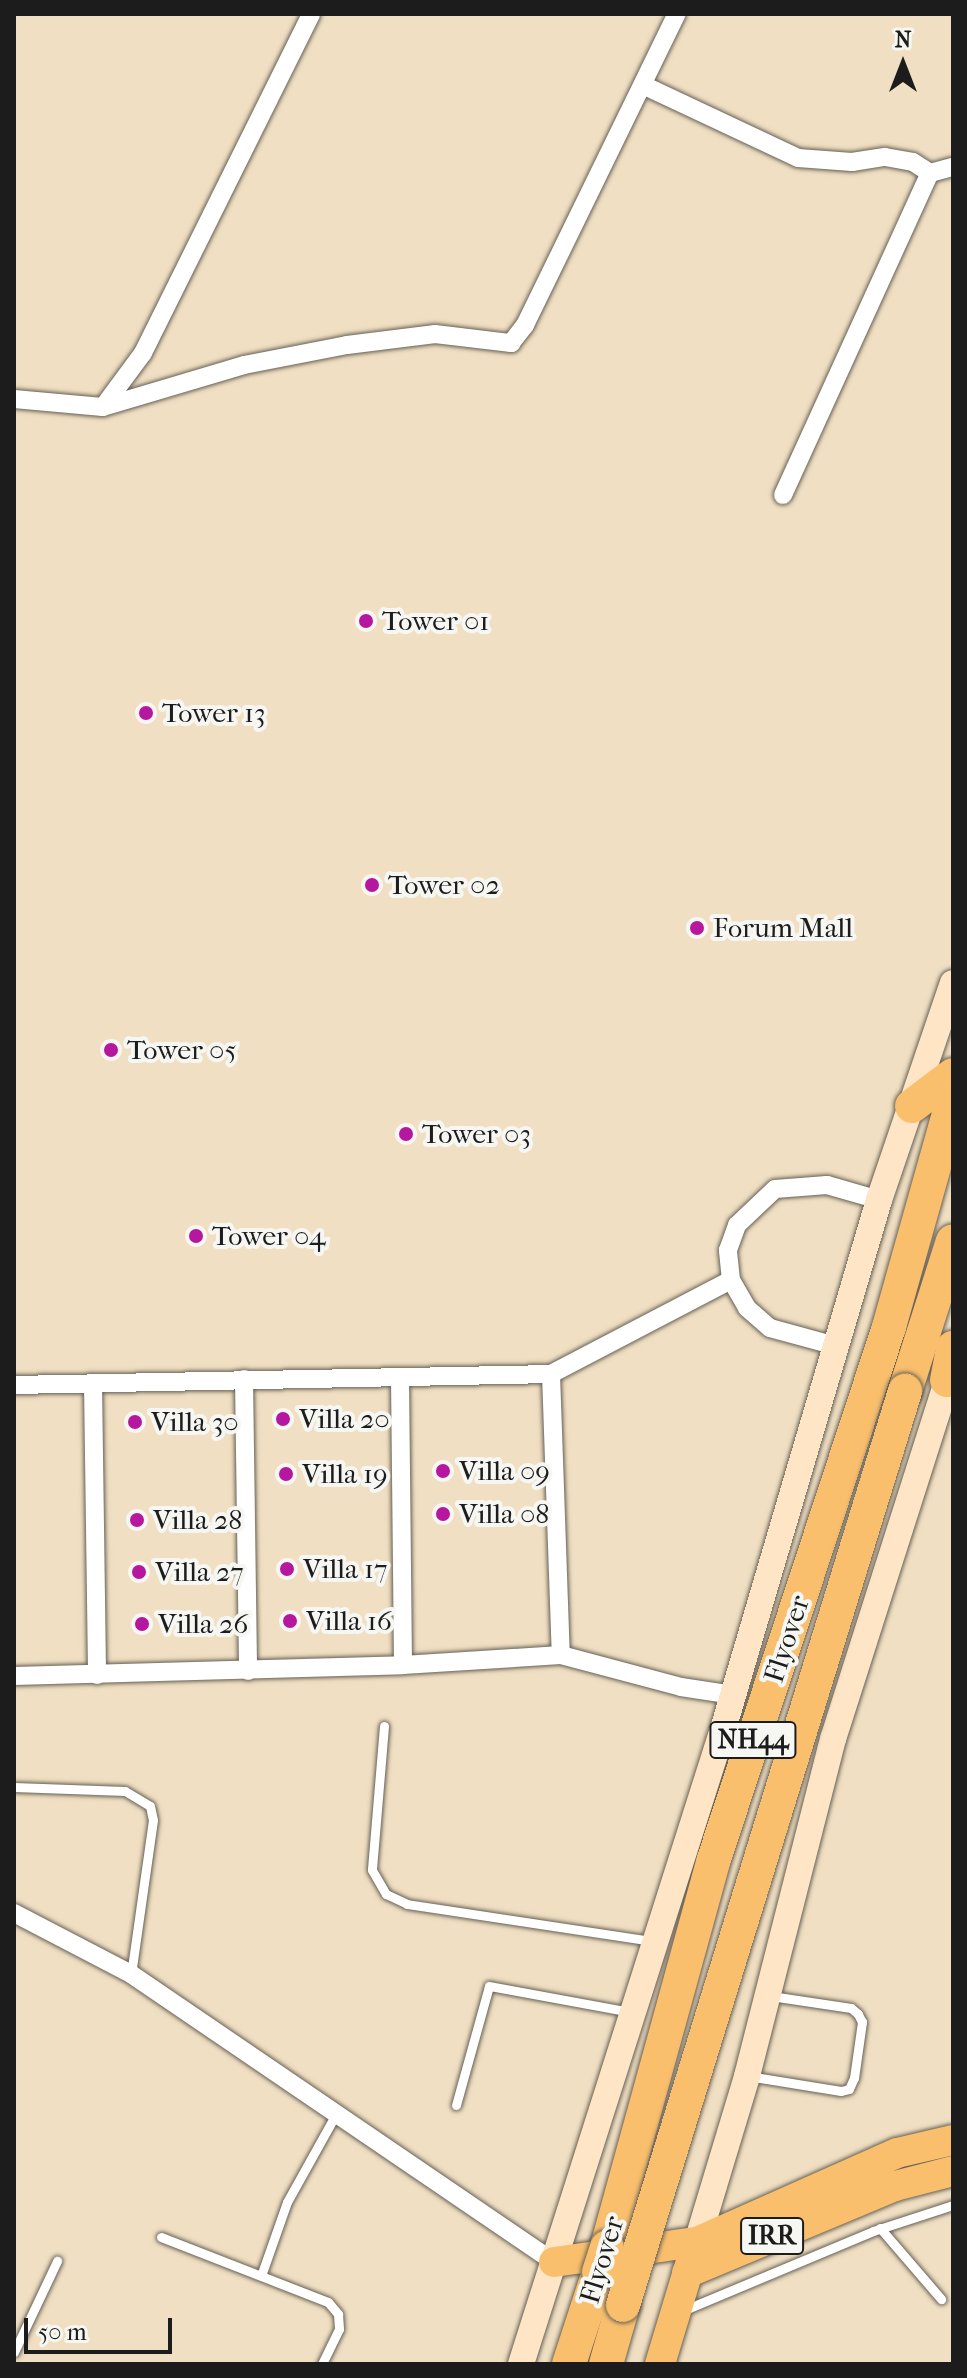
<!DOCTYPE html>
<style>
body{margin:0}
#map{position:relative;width:967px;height:2378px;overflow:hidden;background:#f0dfc2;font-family:"IM FELL French Canon",serif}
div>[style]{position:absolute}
.roads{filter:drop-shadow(0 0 2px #666056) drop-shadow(0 0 2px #666056)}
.lane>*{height:9px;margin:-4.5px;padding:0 4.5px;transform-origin:4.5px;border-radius:4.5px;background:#fff}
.street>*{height:18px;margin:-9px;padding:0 9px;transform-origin:9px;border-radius:9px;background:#fff}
.secondary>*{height:26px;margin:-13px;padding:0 13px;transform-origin:13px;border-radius:13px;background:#fde5c5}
.primary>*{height:30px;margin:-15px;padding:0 15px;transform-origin:15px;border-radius:15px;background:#f9bf6d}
.highway>*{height:34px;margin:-17px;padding:0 17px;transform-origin:17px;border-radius:17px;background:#f9bf6d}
.bridges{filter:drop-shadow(0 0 2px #666056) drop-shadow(0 0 2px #666056)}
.highway-bridge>*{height:34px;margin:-17px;padding:0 17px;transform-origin:17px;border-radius:17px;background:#f9bf6d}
.dots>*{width:22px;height:22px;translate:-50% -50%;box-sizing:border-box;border:4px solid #f6f6f2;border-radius:50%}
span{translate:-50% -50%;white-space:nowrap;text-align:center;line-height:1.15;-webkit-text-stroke:8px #f6f6f2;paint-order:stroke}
.shield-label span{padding:2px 6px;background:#f6f6f2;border:2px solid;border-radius:6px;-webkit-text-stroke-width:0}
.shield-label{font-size:26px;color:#1c1c1c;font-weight:700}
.poi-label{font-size:28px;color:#1c1c1c}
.left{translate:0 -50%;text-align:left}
.street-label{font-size:28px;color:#1c1c1c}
.frame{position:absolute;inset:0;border:16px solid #1c1c1c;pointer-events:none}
.north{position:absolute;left:863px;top:24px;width:80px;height:80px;-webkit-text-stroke:6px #f6f6f2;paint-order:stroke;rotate:0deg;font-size:22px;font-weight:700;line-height:32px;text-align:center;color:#1c1c1c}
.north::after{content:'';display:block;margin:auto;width:28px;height:36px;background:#1c1c1c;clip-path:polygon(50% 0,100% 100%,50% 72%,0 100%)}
.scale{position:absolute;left:24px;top:2318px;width:148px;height:36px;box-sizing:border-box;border:4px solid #1c1c1c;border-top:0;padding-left:10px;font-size:24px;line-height:28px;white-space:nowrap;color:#1c1c1c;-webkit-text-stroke:6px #f6f6f2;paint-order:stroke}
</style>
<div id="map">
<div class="roads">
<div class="lane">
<i style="left:384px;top:1726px;width:144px;rotate:94.8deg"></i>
<i style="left:372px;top:1870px;width:28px;rotate:60deg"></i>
<i style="left:386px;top:1894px;width:23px;rotate:25deg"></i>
<i style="left:407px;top:1904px;width:249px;rotate:8.6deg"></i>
<i style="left:14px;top:1787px;width:111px;rotate:2.1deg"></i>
<i style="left:125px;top:1791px;width:29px;rotate:31deg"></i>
<i style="left:150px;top:1806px;width:14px;rotate:78deg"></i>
<i style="left:153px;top:1820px;width:156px;rotate:98.1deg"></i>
<i style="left:748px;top:2076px;width:94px;rotate:9.2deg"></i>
<i style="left:841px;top:2091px;width:8px;rotate:-14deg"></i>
<i style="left:849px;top:2089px;width:12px;rotate:-66deg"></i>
<i style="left:854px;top:2078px;width:57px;rotate:-81.9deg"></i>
<i style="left:862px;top:2022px;width:9px;rotate:-117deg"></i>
<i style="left:858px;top:2014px;width:9px;rotate:-139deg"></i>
<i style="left:851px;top:2008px;width:81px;rotate:-171.5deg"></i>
<i style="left:456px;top:2105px;width:123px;rotate:-74.5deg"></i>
<i style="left:489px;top:1986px;width:143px;rotate:10.4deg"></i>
<i style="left:880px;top:2228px;width:94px;rotate:49.3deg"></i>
<i style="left:161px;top:2237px;width:179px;rotate:21.3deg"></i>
<i style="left:328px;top:2302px;width:16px;rotate:50deg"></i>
<i style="left:338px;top:2314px;width:15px;rotate:86deg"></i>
<i style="left:339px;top:2329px;width:39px;rotate:116deg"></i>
<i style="left:262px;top:2273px;width:75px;rotate:-70.6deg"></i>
<i style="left:287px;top:2202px;width:103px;rotate:-60.9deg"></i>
<i style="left:682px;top:2311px;width:207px;rotate:-22.7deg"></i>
<i style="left:873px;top:2231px;width:84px;rotate:-18deg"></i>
<i style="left:14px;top:2352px;width:101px;rotate:-64.7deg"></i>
</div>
<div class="street">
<i style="left:645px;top:86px;width:169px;rotate:25.2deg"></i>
<i style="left:798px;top:158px;width:54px;rotate:4.2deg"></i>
<i style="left:852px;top:162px;width:33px;rotate:-9deg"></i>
<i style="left:885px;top:157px;width:28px;rotate:10deg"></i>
<i style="left:913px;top:162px;width:20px;rotate:33deg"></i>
<i style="left:930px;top:173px;width:24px;rotate:-15deg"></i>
<i style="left:14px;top:399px;width:89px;rotate:5.1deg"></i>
<i style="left:103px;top:407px;width:67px;rotate:-53.5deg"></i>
<i style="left:143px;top:353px;width:378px;rotate:-63.6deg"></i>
<i style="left:103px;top:407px;width:147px;rotate:-16.6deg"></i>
<i style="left:244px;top:365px;width:105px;rotate:-11deg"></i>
<i style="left:347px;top:345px;width:89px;rotate:-7.1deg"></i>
<i style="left:435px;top:334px;width:77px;rotate:6.8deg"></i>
<i style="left:511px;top:343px;width:23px;rotate:-52deg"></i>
<i style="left:525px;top:325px;width:346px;rotate:-64deg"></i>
<i style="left:783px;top:495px;width:354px;rotate:-65.5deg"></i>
<i style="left:731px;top:1280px;width:30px;rotate:-96deg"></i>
<i style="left:728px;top:1250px;width:27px;rotate:-70deg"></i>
<i style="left:737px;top:1225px;width:52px;rotate:-43.5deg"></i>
<i style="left:775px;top:1189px;width:52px;rotate:-4.4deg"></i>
<i style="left:827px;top:1185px;width:54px;rotate:16.1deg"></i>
<i style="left:551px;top:1374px;width:281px;rotate:88deg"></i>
<i style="left:400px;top:1377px;width:288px;rotate:89.4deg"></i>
<i style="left:244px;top:1379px;width:292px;rotate:89.2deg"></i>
<i style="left:93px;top:1384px;width:291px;rotate:89.2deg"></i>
<i style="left:14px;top:1385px;width:537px;rotate:-1.17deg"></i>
<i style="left:551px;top:1374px;width:203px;rotate:-27.6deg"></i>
<i style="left:731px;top:1280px;width:32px;rotate:60deg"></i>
<i style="left:747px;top:1308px;width:30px;rotate:41deg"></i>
<i style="left:770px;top:1328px;width:68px;rotate:15.3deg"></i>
<i style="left:14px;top:1676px;width:389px;rotate:-1.6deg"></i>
<i style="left:403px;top:1665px;width:158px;rotate:-3.6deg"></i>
<i style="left:561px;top:1655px;width:124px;rotate:14.9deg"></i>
<i style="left:681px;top:1687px;width:53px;rotate:8.7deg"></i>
<i style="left:14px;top:1913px;width:132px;rotate:27.5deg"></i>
<i style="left:131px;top:1974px;width:512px;rotate:34.25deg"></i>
</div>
<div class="secondary">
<i style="left:697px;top:2242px;width:173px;rotate:-73.2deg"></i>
<i style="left:747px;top:2076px;width:348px;rotate:-75.7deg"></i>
<i style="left:833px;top:1739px;width:392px;rotate:-72.3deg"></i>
<i style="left:521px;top:2364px;width:670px;rotate:-72.35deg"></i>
<i style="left:724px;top:1726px;width:548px;rotate:-73.58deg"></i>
<i style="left:879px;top:1200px;width:229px;rotate:-71.2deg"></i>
</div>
<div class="primary">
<i style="left:554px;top:2262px;width:144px;rotate:-8deg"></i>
<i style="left:697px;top:2242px;width:219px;rotate:-24deg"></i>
<i style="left:897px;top:2153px;width:57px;rotate:-13.1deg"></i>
<i style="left:687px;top:2273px;width:225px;rotate:-22.7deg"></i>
<i style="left:895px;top:2186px;width:60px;rotate:-14.5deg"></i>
<i style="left:660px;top:2364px;width:114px;rotate:-73.2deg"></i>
</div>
<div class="highway">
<i style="left:912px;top:1106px;width:51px;rotate:-37.1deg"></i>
<i style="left:947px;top:1380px;width:33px;rotate:-79deg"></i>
<i style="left:905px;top:1391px;width:157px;rotate:-72.3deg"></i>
<i style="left:607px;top:2247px;width:402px;rotate:-74.6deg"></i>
<i style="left:714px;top:1859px;width:560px;rotate:-71.79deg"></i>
<i style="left:889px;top:1327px;width:237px;rotate:-74.3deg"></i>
<i style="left:569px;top:2364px;width:97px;rotate:-71.9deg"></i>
<i style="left:606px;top:2364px;width:61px;rotate:-73.9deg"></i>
</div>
</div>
<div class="bridges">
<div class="highway-bridge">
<i style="left:599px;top:2272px;width:26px;rotate:-72deg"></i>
<i style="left:623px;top:2305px;width:957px;rotate:-72.85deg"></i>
</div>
</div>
<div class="dots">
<i style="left:366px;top:621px;background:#b5179e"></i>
<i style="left:146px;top:713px;background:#b5179e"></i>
<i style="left:372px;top:885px;background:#b5179e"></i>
<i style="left:697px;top:928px;background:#b5179e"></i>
<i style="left:111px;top:1050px;background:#b5179e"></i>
<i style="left:406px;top:1134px;background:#b5179e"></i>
<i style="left:196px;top:1236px;background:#b5179e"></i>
<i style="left:283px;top:1419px;background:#b5179e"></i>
<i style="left:135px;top:1422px;background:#b5179e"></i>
<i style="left:443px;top:1471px;background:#b5179e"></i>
<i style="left:286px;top:1474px;background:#b5179e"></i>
<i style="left:443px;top:1514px;background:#b5179e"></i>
<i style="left:137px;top:1520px;background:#b5179e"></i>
<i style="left:287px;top:1569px;background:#b5179e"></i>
<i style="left:139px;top:1572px;background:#b5179e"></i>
<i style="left:290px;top:1621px;background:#b5179e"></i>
<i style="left:142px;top:1624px;background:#b5179e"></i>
</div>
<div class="shield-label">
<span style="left:753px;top:1740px">NH44</span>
<span style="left:772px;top:2236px">IRR</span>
</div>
<div class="poi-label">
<span class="left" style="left:382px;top:621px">Tower 01</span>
<span class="left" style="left:162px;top:713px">Tower 13</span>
<span class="left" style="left:388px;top:885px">Tower 02</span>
<span class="left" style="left:713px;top:928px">Forum Mall</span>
<span class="left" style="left:127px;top:1050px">Tower 05</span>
<span class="left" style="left:422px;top:1134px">Tower 03</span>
<span class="left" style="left:212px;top:1236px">Tower 04</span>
<span class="left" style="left:299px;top:1419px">Villa 20</span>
<span class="left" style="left:151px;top:1422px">Villa 30</span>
<span class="left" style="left:459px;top:1471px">Villa 09</span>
<span class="left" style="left:302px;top:1474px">Villa 19</span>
<span class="left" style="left:459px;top:1514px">Villa 08</span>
<span class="left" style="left:153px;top:1520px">Villa 28</span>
<span class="left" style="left:303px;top:1569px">Villa 17</span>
<span class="left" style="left:155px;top:1572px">Villa 27</span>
<span class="left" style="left:306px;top:1621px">Villa 16</span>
<span class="left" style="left:158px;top:1624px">Villa 26</span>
</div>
<div class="street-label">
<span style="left:787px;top:1639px;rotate:-72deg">Flyover</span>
<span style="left:602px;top:2260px;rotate:-73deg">Flyover</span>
</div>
<div class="frame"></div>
<div class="north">N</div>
<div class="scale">50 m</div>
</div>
